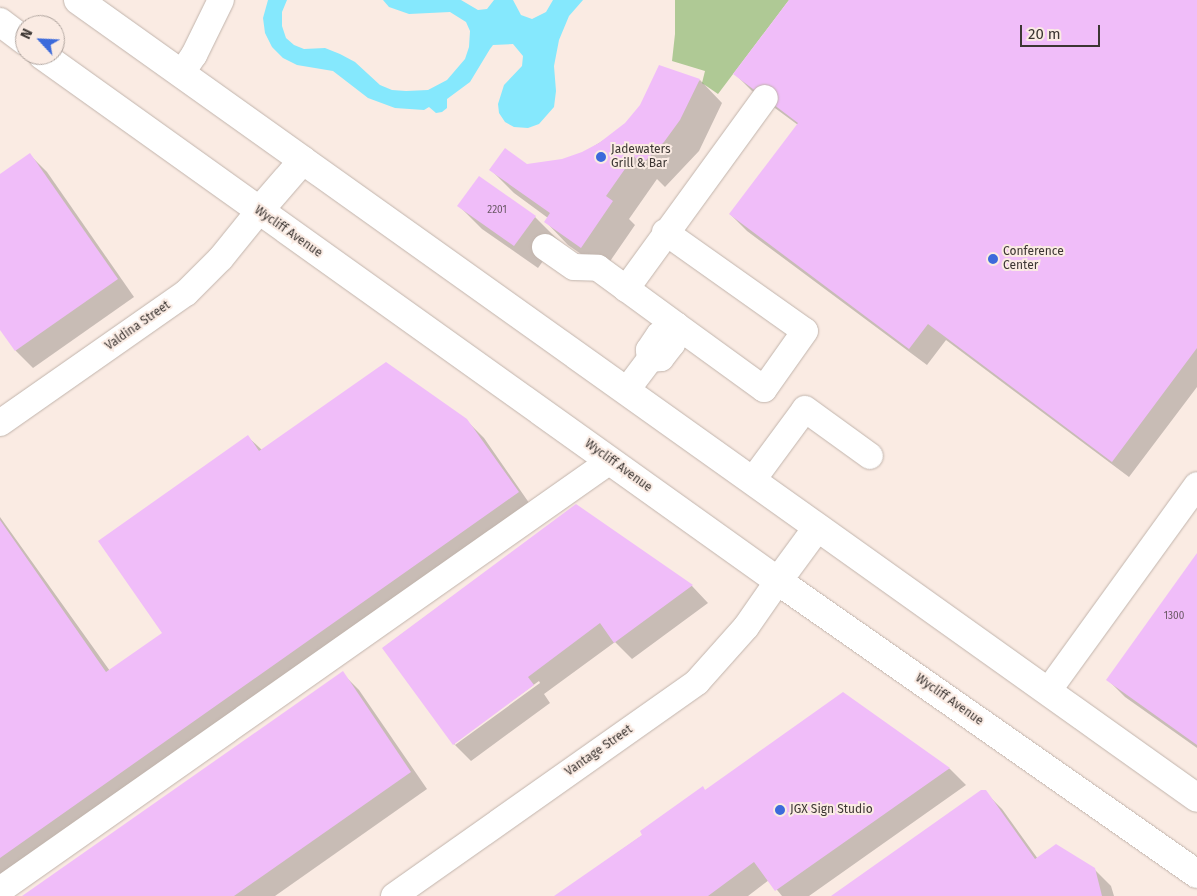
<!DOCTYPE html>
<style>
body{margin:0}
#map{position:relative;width:1197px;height:896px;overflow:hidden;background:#faebe3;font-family:"Fira Sans",sans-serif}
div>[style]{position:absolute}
.green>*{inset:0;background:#afc995}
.water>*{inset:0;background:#85e8fd}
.shadow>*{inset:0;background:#0003}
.building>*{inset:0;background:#f0bdf9}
.roads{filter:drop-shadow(0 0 1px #c1b4ac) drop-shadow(0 0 1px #c1b4ac)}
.minor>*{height:26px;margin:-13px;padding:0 13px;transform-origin:13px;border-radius:13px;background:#fff}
.major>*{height:28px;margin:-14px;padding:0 14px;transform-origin:14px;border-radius:14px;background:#fff}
.dots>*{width:14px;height:14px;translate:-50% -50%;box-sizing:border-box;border:2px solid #faebe3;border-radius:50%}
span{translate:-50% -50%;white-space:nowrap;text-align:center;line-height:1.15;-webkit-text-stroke:4px #faebe3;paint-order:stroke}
.number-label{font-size:10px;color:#695864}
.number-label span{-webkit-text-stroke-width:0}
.poi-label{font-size:12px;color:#3c3633}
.left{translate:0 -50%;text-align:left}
.street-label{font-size:12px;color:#3c3633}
.north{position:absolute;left:15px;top:15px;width:50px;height:50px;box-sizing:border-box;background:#faebe3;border:1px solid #aea39d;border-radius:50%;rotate:295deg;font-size:14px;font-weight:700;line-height:20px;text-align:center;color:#3c3633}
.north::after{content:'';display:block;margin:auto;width:18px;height:22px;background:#3c6adb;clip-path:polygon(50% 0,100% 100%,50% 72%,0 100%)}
.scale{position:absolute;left:1020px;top:25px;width:80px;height:22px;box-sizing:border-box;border:2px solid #3c3633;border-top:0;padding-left:6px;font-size:15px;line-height:18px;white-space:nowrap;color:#3c3633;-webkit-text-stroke:4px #faebe3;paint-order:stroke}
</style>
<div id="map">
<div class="green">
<i style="clip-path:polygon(675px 0,789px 0,718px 94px,702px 83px,705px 71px,672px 61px,675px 34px)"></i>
</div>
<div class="water">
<i style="clip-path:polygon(268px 0,287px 0,282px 12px,282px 26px,286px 38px,294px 45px,304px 49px,325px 48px,340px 54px,355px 62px,380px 85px,392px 90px,406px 91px,428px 90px,447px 80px,465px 59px,469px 47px,470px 31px,466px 22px,450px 12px,409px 14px,389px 7px,383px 0,461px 0,478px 10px,487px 9px,494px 0,513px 0,521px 15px,532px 19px,546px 12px,553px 0,583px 0,569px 16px,559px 40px,554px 66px,556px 91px,554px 107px,539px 124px,528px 128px,514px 127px,505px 122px,499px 113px,498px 104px,504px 85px,522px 66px,523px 56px,513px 44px,493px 45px,490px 49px,470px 82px,447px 99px,447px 108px,442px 112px,436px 113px,429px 107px,424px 110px,395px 108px,368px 98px,333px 71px,297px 65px,283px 58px,272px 47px,265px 33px,263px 18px)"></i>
</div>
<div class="shadow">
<i style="clip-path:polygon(791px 0,1197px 0,1197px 387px,1129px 477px,946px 340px,927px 365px,747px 231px,730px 214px,798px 125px,752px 91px,735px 74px)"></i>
<i style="clip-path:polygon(700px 80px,722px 103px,699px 151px,665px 187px,657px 179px,629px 219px,635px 225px,604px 270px,568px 245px,546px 222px,548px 218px,514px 193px,491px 170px,562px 160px,583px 153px)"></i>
<i style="clip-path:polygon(30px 155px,47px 172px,134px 297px,33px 368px,16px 351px,0 328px,0 176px)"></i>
<i style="clip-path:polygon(459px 206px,535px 217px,558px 240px,538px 268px,482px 229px)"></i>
<i style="clip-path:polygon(466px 420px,484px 438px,534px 510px,0 886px,0 517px,110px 671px,164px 633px,248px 437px,262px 450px)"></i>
<i style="clip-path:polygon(576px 505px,692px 586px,708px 603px,632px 659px,615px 642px,544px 694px,550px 703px,471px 761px,455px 745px,540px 683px,539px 681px,455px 742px,455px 745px,383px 648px)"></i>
<i style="clip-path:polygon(1197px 556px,1197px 748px,1125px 697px,1108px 680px)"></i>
<i style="clip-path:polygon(342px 673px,359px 690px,427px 789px,275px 896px,24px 896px)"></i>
<i style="clip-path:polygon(843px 694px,950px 769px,966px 785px,809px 896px,782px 896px,769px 880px,748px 896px,556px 896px)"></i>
<i style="clip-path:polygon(985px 792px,1002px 809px,1038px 859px,1094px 869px,1111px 886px,1114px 896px,833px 896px)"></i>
</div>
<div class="building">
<i style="clip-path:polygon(789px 0,1197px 0,1197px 348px,1112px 462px,928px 324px,909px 349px,729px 214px,798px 123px,733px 74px)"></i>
<i style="clip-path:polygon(659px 65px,700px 79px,680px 120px,664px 142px,641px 165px,634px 156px,606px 196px,613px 201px,581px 248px,544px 222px,550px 213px,489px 170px,505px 148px,527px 164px,562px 159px,582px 152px,599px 143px,625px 123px,640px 105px)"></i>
<i style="clip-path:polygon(30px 153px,118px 279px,15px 351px,0 330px,0 174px)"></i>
<i style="clip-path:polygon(479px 176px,536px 216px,514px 246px,457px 206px)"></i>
<i style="clip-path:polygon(386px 362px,467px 419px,519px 492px,0 858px,0 520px,106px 672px,162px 633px,98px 541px,248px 435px,259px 451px)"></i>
<i style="clip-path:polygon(576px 504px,693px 585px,614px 643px,600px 623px,528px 677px,534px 685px,453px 745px,382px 648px)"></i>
<i style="clip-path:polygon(1197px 553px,1197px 745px,1106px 680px)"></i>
<i style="clip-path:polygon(343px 671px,411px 772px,234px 896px,22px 896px)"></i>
<i style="clip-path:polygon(843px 692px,950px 768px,775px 891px,754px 862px,708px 896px,554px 896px,642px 835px,640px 831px,703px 786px,705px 790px)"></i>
<i style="clip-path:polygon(981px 790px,986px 790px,1035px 859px,1056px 844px,1095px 868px,1102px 896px,831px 896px)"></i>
</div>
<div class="roads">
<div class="minor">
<i style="left:181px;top:74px;width:23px;rotate:-56deg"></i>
<i style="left:194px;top:55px;width:61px;rotate:-63.9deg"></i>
<i style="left:665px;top:232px;width:171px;rotate:35.3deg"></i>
<i style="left:805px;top:331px;width:71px;rotate:125.3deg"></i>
<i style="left:764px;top:389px;width:109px;rotate:-144deg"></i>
<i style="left:545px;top:247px;width:35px;rotate:35deg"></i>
<i style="left:574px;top:267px;width:24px;rotate:2deg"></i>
<i style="left:598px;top:268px;width:97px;rotate:36.2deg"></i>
<i style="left:676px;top:325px;width:9px;rotate:126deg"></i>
<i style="left:626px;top:289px;width:236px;rotate:-54deg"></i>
<i style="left:626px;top:391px;width:40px;rotate:-53deg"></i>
<i style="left:650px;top:359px;width:11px;rotate:-5deg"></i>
<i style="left:661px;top:358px;width:18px;rotate:-52deg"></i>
<i style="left:672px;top:344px;width:12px;rotate:-95deg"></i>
<i style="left:671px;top:332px;width:12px;rotate:166deg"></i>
<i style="left:659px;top:335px;width:18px;rotate:124deg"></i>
<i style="left:649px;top:350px;width:9px;rotate:84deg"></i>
<i style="left:0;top:423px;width:227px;rotate:-35deg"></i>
<i style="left:186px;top:293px;width:49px;rotate:-45deg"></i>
<i style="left:221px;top:258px;width:60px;rotate:-51deg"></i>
<i style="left:752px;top:481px;width:89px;rotate:-53.6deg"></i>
<i style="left:805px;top:409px;width:80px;rotate:35.9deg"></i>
<i style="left:1048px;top:691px;width:254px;rotate:-54.1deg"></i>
<i style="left:0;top:890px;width:746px;rotate:-35.12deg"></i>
<i style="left:394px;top:896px;width:371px;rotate:-35.2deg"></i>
<i style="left:697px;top:682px;width:74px;rotate:-48.3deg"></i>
<i style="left:746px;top:627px;width:56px;rotate:-55.2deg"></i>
</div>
<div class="major">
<i style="left:78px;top:0;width:1374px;rotate:35.49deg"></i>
<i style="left:0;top:22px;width:31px;rotate:37deg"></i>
<i style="left:42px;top:55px;width:905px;rotate:35.55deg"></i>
<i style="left:778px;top:581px;width:511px;rotate:34.96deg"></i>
<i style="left:259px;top:211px;width:67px;rotate:-49.2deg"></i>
<i style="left:778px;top:581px;width:66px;rotate:-53.7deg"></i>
</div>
</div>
<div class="dots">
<i style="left:601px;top:157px;background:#3c6adb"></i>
<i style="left:993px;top:259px;background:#3c6adb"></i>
<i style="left:780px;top:810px;background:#3c6adb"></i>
</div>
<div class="number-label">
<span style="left:497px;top:211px">2201</span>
<span style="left:1174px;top:617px">1300</span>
</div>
<div class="poi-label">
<span class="left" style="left:611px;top:157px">Jadewaters<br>Grill &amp; Bar</span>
<span class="left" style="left:1003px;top:259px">Conference<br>Center</span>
<span class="left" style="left:790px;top:810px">JGX Sign Studio</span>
</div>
<div class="street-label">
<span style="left:288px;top:232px;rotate:35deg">Wycliff Avenue</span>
<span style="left:138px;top:326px;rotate:-35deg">Valdina Street</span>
<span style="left:618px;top:466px;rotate:36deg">Wycliff Avenue</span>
<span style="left:949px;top:700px;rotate:35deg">Wycliff Avenue</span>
<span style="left:599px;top:751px;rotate:-35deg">Vantage Street</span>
</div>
<div class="north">N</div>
<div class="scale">20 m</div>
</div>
